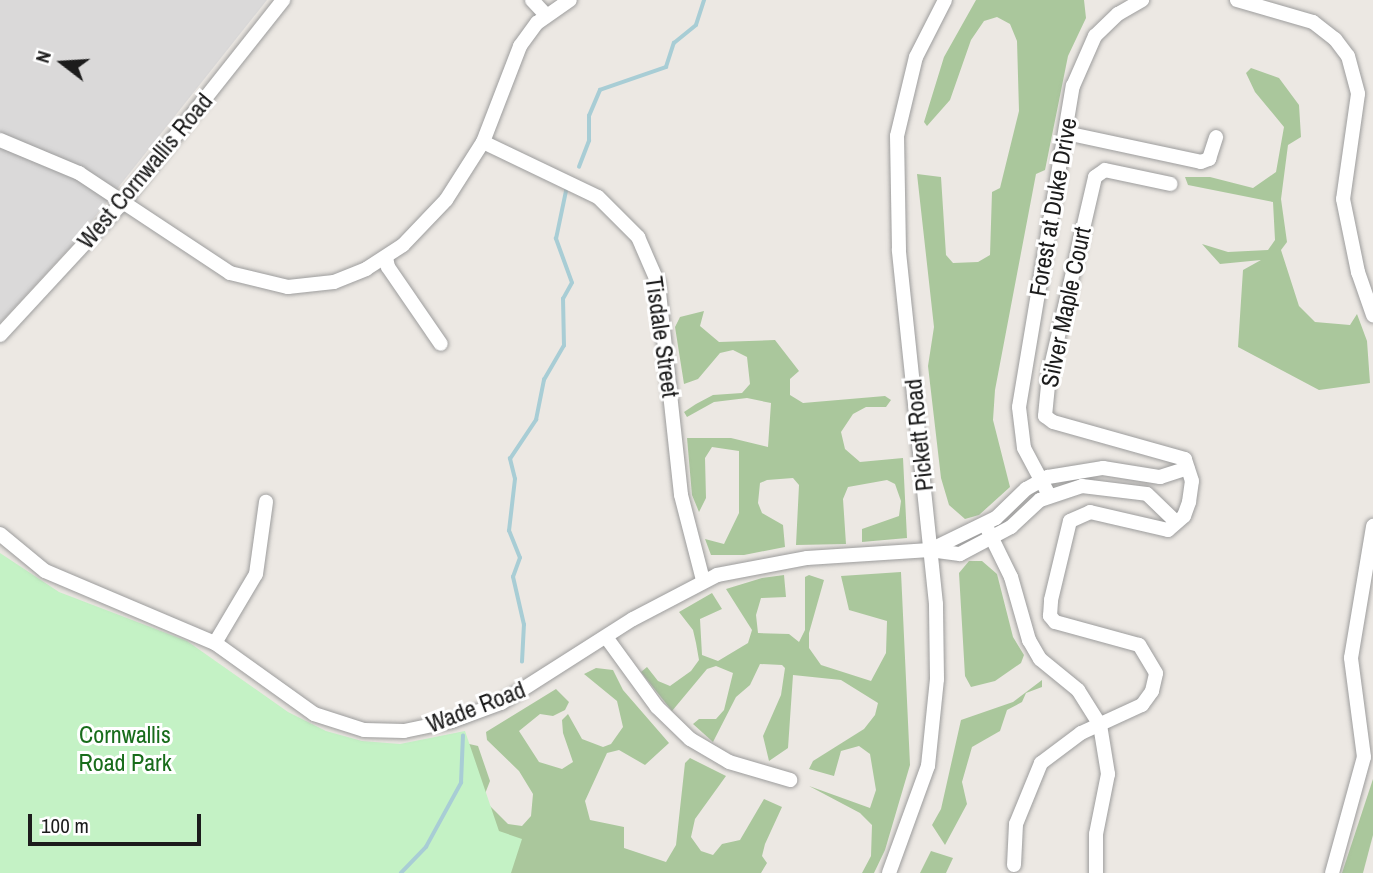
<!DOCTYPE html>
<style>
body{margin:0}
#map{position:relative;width:1373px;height:873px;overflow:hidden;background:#ece8e3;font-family:"Archivo Narrow",sans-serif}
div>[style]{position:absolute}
.residential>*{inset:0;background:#dad9d9}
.forest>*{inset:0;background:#aac79c}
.park>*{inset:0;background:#c4f2c5}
.stream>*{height:3.5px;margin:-1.75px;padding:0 1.75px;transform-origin:1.75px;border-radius:1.75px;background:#a8cdd5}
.roads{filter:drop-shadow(0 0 2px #9d9d9d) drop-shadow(0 0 2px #9d9d9d)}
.minor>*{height:14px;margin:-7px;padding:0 7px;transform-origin:7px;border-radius:7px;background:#fff}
span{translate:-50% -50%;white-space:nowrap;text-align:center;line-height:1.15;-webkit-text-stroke:6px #fff;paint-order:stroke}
.street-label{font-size:24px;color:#1c1c1c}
.park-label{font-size:24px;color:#186c1b}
.north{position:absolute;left:28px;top:28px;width:70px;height:70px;-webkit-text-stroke:5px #fff;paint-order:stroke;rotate:287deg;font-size:19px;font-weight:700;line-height:28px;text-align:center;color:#1c1c1c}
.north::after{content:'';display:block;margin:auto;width:24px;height:32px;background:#1c1c1c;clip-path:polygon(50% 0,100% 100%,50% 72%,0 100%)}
.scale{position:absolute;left:28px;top:814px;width:173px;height:32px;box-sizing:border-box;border:4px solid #1c1c1c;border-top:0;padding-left:9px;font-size:21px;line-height:24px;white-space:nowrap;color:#1c1c1c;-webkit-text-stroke:5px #fff;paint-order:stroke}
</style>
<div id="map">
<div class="residential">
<i style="clip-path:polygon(0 0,267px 0,75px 242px,0 323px)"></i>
</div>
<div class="forest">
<i style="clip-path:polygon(976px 0,1084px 0,1086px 18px,1068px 56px,1045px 170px,1036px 174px,995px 390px,993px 420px,1010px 487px,979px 515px,965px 519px,949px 505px,941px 478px,928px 366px,934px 327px,917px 174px,941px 177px,946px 255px,953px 263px,978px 262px,990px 255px,992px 192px,1000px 188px,1019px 111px,1017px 41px,1010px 24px,997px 17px,984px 21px,971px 40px,950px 100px,927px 126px,924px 122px,944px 57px)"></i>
<i style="clip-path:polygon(1251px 68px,1279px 78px,1299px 105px,1301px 137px,1288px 145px,1281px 199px,1287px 242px,1281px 250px,1299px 306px,1315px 322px,1350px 325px,1357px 314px,1367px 341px,1370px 383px,1319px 390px,1238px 347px,1243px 270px,1261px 260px,1220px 264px,1202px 244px,1228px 252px,1268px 250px,1275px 240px,1273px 202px,1188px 185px,1185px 177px,1210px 177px,1253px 188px,1276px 172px,1284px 127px,1255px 92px,1246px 73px)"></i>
<i style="clip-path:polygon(704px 311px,700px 326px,719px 342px,775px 340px,799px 371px,790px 379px,790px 395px,803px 403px,885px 396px,891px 400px,886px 407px,866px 407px,853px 414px,841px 432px,845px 449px,860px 462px,903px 458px,907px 538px,862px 542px,862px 529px,899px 516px,901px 501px,895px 484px,887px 480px,848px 487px,843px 499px,846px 544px,796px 545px,799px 485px,793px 478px,767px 480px,760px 483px,758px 503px,762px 513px,783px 525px,785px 547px,744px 555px,711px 555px,705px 539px,724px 544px,739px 513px,739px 451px,712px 447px,705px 458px,706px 498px,699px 512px,692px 495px,687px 438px,731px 438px,768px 447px,771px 403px,747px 398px,714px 402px,687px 417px,684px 412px,696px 404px,713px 395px,742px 393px,750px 384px,747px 357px,733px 350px,720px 353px,698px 379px,684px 384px,675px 327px,680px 317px)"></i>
<i style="clip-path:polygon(969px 561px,982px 561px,997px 574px,1013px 637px,1024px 655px,1021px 663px,995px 681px,971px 687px,965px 676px,959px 573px)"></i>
<i style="clip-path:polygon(901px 572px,910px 765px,885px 850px,874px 873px,862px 873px,871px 856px,872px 825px,860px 813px,809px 786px,870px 808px,876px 790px,870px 754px,859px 746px,841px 751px,834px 776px,809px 769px,813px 761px,864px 729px,875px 715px,878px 703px,841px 680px,793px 675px,788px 748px,769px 761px,763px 736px,781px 695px,785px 668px,782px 665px,760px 664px,750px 685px,736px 697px,713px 742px,693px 724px,699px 719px,716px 719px,724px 710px,733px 673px,716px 666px,707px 669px,672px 711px,641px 672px,647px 667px,658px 681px,670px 686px,691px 671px,699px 660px,696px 643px,693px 630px,679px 612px,712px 593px,722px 609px,700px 619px,702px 655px,718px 661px,748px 643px,752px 630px,726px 589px,762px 578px,784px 575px,786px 597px,761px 598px,756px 615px,758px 633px,789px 634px,799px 642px,805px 630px,805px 577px,809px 575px,824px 580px,809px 633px,809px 648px,821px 665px,871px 681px,886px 653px,887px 621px,849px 610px,841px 576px)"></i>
<i style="clip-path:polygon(596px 668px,613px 670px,623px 690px,669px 743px,645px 765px,619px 750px,607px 753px,585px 801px,590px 820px,624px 827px,624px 848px,666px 862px,676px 845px,685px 763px,690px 758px,726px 776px,695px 819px,691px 837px,701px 851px,713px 855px,722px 844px,740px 840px,764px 799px,782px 807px,765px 844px,762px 856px,767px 863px,761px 873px,339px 873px,290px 718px,360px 747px,456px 741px,478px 746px,490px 781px,483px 799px,508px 824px,522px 826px,531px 816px,533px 794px,519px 771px,487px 740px,486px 732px,556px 689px,569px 702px,565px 710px,553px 716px,540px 714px,519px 731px,539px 762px,562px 769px,573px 762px,563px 733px,562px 720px,568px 714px,582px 739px,603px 747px,611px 744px,623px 727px,617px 701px,584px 674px)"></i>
<i style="clip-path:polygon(1042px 680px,1042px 687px,1026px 693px,1022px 702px,1007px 710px,1000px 731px,972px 747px,962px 782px,967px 804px,945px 845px,932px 825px,941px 809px,961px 720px,1013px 702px)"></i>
<i style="clip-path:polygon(1373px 779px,1373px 835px,1363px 873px,1342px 873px)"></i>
<i style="clip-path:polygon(931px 851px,953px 858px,946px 873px,920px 873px)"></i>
</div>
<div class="park">
<i style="clip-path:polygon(0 553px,59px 592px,187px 641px,288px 712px,326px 731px,362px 741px,400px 744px,465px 731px,499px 831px,522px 839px,511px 873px,0 873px)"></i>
</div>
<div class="stream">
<i style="left:579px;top:167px;width:28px;rotate:-69deg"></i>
<i style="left:589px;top:141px;width:25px;rotate:-90deg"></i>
<i style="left:589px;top:116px;width:28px;rotate:-67deg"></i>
<i style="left:600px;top:90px;width:70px;rotate:-19.2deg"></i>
<i style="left:666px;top:67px;width:25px;rotate:-72deg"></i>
<i style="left:674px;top:43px;width:28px;rotate:-39deg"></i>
<i style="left:696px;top:25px;width:26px;rotate:-72deg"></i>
<i style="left:522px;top:662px;width:37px;rotate:-87deg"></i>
<i style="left:524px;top:625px;width:49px;rotate:-102.9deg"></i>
<i style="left:513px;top:577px;width:20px;rotate:-70deg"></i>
<i style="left:520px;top:558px;width:29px;rotate:-112deg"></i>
<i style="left:509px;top:531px;width:52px;rotate:-83.4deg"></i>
<i style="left:515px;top:479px;width:21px;rotate:-104deg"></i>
<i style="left:510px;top:459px;width:47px;rotate:-56.3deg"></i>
<i style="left:536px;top:420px;width:41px;rotate:-78.7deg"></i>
<i style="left:544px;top:380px;width:39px;rotate:-60deg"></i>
<i style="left:564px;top:346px;width:47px;rotate:-91.2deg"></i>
<i style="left:563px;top:299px;width:18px;rotate:-61deg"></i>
<i style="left:572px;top:283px;width:47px;rotate:-110deg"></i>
<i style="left:556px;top:239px;width:49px;rotate:-78.2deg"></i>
<i style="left:401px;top:873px;width:36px;rotate:-46deg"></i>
<i style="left:426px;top:847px;width:73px;rotate:-61.3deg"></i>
<i style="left:461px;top:783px;width:47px;rotate:-87.6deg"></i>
</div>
<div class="roads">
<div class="minor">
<i style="left:532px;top:0;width:21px;rotate:47deg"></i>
<i style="left:1237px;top:0;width:79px;rotate:16.1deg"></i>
<i style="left:1313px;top:22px;width:28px;rotate:38deg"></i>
<i style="left:1335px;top:39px;width:21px;rotate:53deg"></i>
<i style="left:1348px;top:56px;width:39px;rotate:75deg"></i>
<i style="left:1358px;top:94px;width:106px;rotate:98.1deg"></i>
<i style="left:1343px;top:199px;width:75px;rotate:78.4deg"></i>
<i style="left:1358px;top:272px;width:46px;rotate:70.8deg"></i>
<i style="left:1066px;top:133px;width:138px;rotate:12.1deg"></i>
<i style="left:1201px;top:162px;width:9px;rotate:-21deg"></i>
<i style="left:1209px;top:159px;width:23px;rotate:-72deg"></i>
<i style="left:0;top:140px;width:86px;rotate:22.7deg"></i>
<i style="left:79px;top:173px;width:181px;rotate:33.5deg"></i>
<i style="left:230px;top:273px;width:60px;rotate:13.6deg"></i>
<i style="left:288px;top:287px;width:46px;rotate:-6.2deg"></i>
<i style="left:334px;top:282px;width:35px;rotate:-22deg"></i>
<i style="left:366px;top:269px;width:44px;rotate:-33deg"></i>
<i style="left:403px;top:245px;width:62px;rotate:-46.3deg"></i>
<i style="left:446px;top:200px;width:69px;rotate:-57.5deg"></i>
<i style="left:483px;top:142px;width:103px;rotate:-68.9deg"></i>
<i style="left:520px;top:46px;width:29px;rotate:-54deg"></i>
<i style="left:537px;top:23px;width:40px;rotate:-34.9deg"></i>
<i style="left:483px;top:142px;width:127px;rotate:25.6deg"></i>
<i style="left:598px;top:197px;width:57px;rotate:45deg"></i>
<i style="left:638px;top:237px;width:50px;rotate:66.5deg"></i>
<i style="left:658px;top:283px;width:213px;rotate:83.8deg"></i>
<i style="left:681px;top:495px;width:88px;rotate:75.5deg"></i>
<i style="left:386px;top:257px;width:10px;rotate:79deg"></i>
<i style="left:388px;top:267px;width:93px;rotate:55.5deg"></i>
<i style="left:0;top:335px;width:181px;rotate:-47.2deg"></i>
<i style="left:123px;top:202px;width:258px;rotate:-51.6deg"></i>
<i style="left:1049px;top:495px;width:53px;rotate:-118deg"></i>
<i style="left:1024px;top:448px;width:41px;rotate:-97deg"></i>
<i style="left:1019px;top:407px;width:326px;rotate:-80.5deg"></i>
<i style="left:1073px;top:86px;width:55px;rotate:-66.3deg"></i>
<i style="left:1095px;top:36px;width:32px;rotate:-44deg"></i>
<i style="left:1118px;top:14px;width:28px;rotate:-30deg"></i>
<i style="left:985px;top:524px;width:59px;rotate:63.9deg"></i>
<i style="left:1011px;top:577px;width:66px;rotate:74.1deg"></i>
<i style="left:1029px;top:640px;width:22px;rotate:60deg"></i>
<i style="left:1040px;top:659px;width:49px;rotate:39.2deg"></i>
<i style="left:1078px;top:690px;width:41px;rotate:57.8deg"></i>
<i style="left:1100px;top:725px;width:50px;rotate:80.7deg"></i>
<i style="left:1108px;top:774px;width:61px;rotate:101.3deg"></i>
<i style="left:1096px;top:834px;width:39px;rotate:90deg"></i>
<i style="left:0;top:534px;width:58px;rotate:39.4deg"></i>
<i style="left:45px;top:571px;width:185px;rotate:23deg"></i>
<i style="left:215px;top:643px;width:122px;rotate:35.6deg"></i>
<i style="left:314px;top:714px;width:52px;rotate:17.7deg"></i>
<i style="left:364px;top:730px;width:40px;rotate:1.4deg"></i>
<i style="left:404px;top:731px;width:49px;rotate:-11.8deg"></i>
<i style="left:452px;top:721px;width:52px;rotate:-20.2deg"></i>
<i style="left:501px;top:703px;width:156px;rotate:-32.5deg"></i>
<i style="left:633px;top:619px;width:95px;rotate:-27.6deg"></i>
<i style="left:717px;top:575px;width:92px;rotate:-10.7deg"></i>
<i style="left:807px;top:558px;width:123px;rotate:-3.7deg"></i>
<i style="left:930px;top:550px;width:30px;rotate:8deg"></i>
<i style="left:960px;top:554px;width:58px;rotate:-27.9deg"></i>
<i style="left:1011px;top:527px;width:40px;rotate:-43deg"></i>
<i style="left:1040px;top:500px;width:44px;rotate:-18.4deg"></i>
<i style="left:1082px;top:486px;width:65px;rotate:7deg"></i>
<i style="left:1147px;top:494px;width:40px;rotate:44deg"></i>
<i style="left:930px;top:550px;width:73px;rotate:-25.9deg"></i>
<i style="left:996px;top:518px;width:42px;rotate:-44deg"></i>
<i style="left:1026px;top:489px;width:25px;rotate:-29deg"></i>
<i style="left:1048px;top:477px;width:56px;rotate:-9.3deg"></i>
<i style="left:1103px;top:468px;width:58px;rotate:9deg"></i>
<i style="left:1160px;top:477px;width:29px;rotate:-18deg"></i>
<i style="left:606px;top:637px;width:87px;rotate:53.9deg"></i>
<i style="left:657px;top:707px;width:46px;rotate:44.1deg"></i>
<i style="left:690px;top:739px;width:45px;rotate:30.5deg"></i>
<i style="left:729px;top:762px;width:64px;rotate:16.4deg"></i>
<i style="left:215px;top:643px;width:80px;rotate:-59.3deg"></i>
<i style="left:256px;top:574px;width:73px;rotate:-82.1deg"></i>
<i style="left:1014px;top:865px;width:41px;rotate:-87.2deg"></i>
<i style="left:1016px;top:824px;width:66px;rotate:-67.7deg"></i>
<i style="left:1041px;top:763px;width:50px;rotate:-36.9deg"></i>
<i style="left:1081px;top:733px;width:67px;rotate:-24.7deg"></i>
<i style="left:1142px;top:705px;width:17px;rotate:-54deg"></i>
<i style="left:1152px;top:691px;width:18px;rotate:-77deg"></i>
<i style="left:1156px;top:673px;width:33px;rotate:-121deg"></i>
<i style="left:1139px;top:645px;width:87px;rotate:-164.7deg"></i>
<i style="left:1055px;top:622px;width:8px;rotate:-130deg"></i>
<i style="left:1050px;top:616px;width:16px;rotate:-86deg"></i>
<i style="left:1051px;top:600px;width:81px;rotate:-76.5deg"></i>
<i style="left:1070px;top:521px;width:22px;rotate:-24deg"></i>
<i style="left:1090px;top:512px;width:80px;rotate:13deg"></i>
<i style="left:1168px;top:530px;width:21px;rotate:-41deg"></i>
<i style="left:1184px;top:516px;width:15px;rotate:-70deg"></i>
<i style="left:1189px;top:502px;width:21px;rotate:-82deg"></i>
<i style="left:1192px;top:481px;width:23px;rotate:-108deg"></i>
<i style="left:1185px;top:459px;width:137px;rotate:-164.3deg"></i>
<i style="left:1053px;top:422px;width:10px;rotate:-143deg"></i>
<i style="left:1045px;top:416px;width:41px;rotate:-84.4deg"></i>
<i style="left:1049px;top:375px;width:203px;rotate:-76.9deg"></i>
<i style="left:1095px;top:177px;width:12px;rotate:-35deg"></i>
<i style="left:1105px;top:170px;width:67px;rotate:12deg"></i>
<i style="left:889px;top:873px;width:114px;rotate:-70deg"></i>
<i style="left:928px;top:766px;width:87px;rotate:-84.1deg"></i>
<i style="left:937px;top:679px;width:75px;rotate:-90.8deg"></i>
<i style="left:936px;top:604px;width:356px;rotate:-96deg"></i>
<i style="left:899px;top:250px;width:114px;rotate:-91deg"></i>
<i style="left:897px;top:136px;width:81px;rotate:-76.5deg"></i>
<i style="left:916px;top:57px;width:64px;rotate:-63deg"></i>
<i style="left:1332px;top:873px;width:120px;rotate:-74.6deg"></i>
<i style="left:1364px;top:757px;width:100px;rotate:-97.5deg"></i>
<i style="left:1351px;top:658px;width:134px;rotate:-80.5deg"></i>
</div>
</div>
<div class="street-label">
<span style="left:145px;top:171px;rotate:-50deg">West Cornwallis Road</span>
<span style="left:1053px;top:207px;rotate:-80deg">Forest at Duke Drive</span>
<span style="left:1066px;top:307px;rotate:-78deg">Silver Maple Court</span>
<span style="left:662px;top:337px;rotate:82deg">Tisdale Street</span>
<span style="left:919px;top:435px;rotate:-96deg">Pickett Road</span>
<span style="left:476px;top:707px;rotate:-21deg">Wade Road</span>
</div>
<div class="park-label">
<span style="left:125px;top:749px">Cornwallis<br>Road Park</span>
</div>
<div class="north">N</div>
<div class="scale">100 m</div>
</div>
